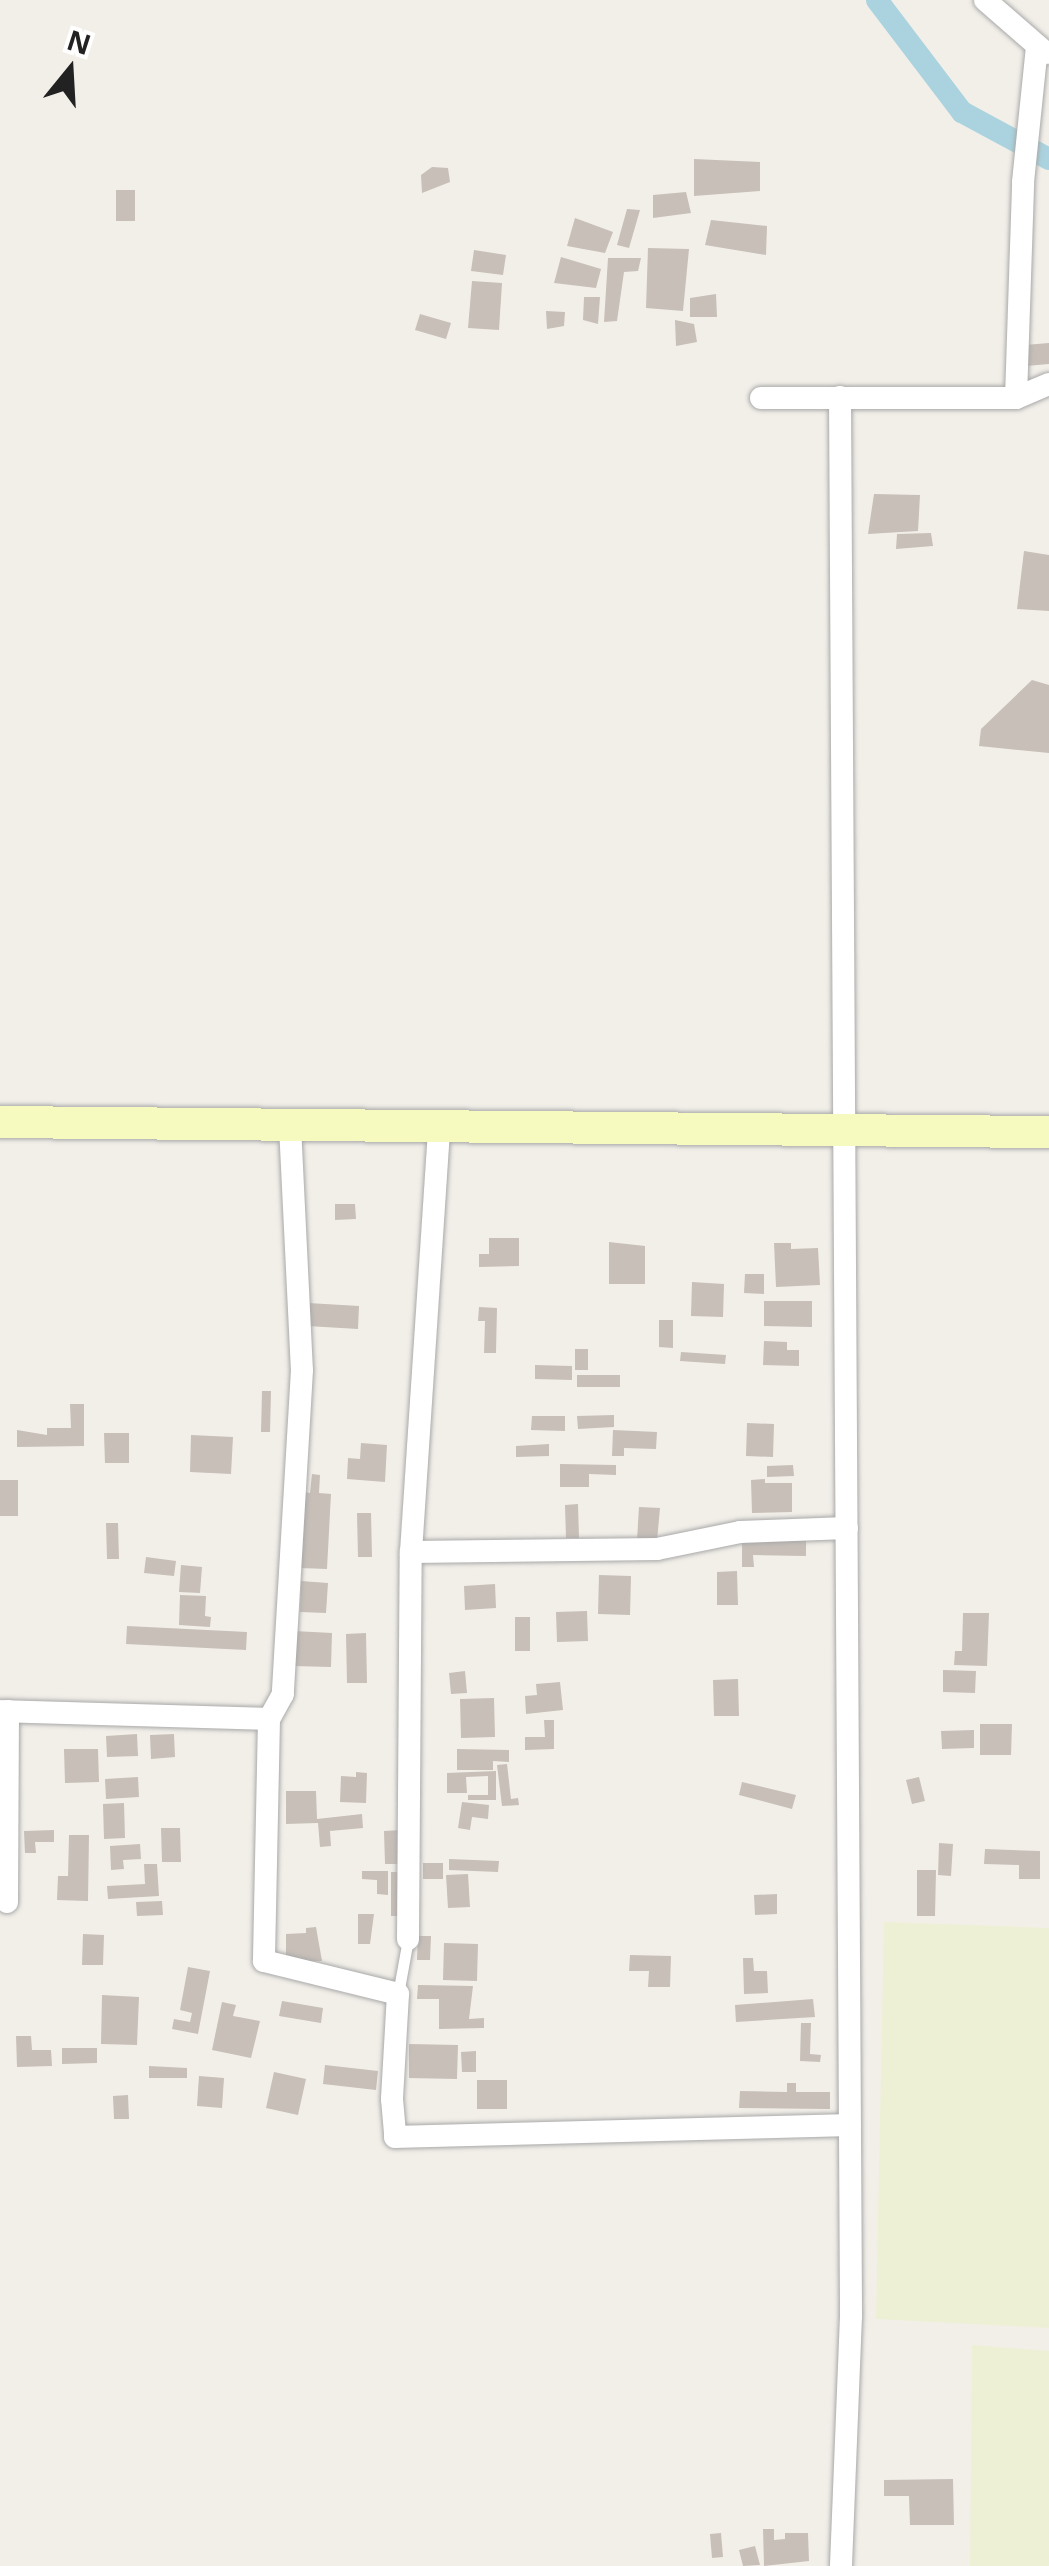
<!DOCTYPE html>
<style>
body{margin:0}
#map{position:relative;width:1049px;height:2566px;overflow:hidden;background:#f2efe9;font-family:"Open Sans",sans-serif}
div>[style]{position:absolute}
.farmland>*{inset:0;background:#eef0d5}
.canal>*{height:22px;margin:-11px;padding:0 11px;transform-origin:11px;border-radius:11px;background:#aad3df}
.building>*{inset:0;background:#c7bfb8}
.roads{filter:drop-shadow(0 0 2px #a9a9a9) drop-shadow(0 0 2px #a9a9a9)}
.lane>*{height:11px;margin:-5.5px;padding:0 5.5px;transform-origin:5.5px;border-radius:5.5px;background:#fff}
.street>*{height:22px;margin:-11px;padding:0 11px;transform-origin:11px;border-radius:11px;background:#fff}
.secondary>*{height:32px;margin:-16px;padding:0 16px;transform-origin:16px;border-radius:16px;background:#f7fabf}
span{translate:-50% -50%;white-space:nowrap;text-align:center;line-height:1.15;-webkit-text-stroke:8px #fff;paint-order:stroke}
.north{position:absolute;left:20px;top:20px;width:100px;height:100px;-webkit-text-stroke:8px #fff;paint-order:stroke;rotate:18deg;font-size:28px;font-weight:700;line-height:40px;text-align:center;color:#222}
.north::after{content:'';display:block;margin:auto;width:35px;height:45px;background:#222;clip-path:polygon(50% 0,100% 100%,50% 72%,0 100%)}
</style>
<div id="map">
<div class="farmland">
<i style="clip-path:polygon(884px 1922px,1049px 1928px,1049px 2328px,876px 2319px)"></i>
<i style="clip-path:polygon(972px 2345px,1049px 2351px,1049px 2566px,970px 2566px)"></i>
</div>
<div class="canal">
<i style="left:877px;top:0;width:141px;rotate:52.8deg"></i>
<i style="left:962px;top:112px;width:99px;rotate:28.4deg"></i>
</div>
<div class="building">
<i style="clip-path:polygon(694px 159px,760px 162px,760px 191px,694px 196px)"></i>
<i style="clip-path:polygon(432px 167px,448px 168px,450px 182px,422px 193px,421px 175px)"></i>
<i style="clip-path:polygon(116px 190px,135px 190px,135px 221px,116px 221px)"></i>
<i style="clip-path:polygon(686px 192px,691px 213px,653px 218px,653px 195px)"></i>
<i style="clip-path:polygon(627px 209px,640px 210px,629px 248px,617px 245px)"></i>
<i style="clip-path:polygon(575px 218px,613px 232px,605px 253px,567px 246px)"></i>
<i style="clip-path:polygon(711px 220px,767px 226px,766px 255px,705px 245px)"></i>
<i style="clip-path:polygon(648px 248px,689px 249px,683px 311px,646px 308px)"></i>
<i style="clip-path:polygon(474px 250px,506px 255px,503px 275px,471px 271px)"></i>
<i style="clip-path:polygon(561px 257px,601px 269px,596px 288px,554px 283px)"></i>
<i style="clip-path:polygon(608px 258px,641px 258px,638px 271px,624px 272px,617px 321px,604px 322px)"></i>
<i style="clip-path:polygon(472px 281px,502px 283px,499px 330px,468px 328px)"></i>
<i style="clip-path:polygon(716px 294px,717px 317px,690px 317px,690px 298px)"></i>
<i style="clip-path:polygon(584px 297px,600px 297px,598px 324px,583px 320px)"></i>
<i style="clip-path:polygon(546px 311px,565px 312px,564px 326px,547px 329px)"></i>
<i style="clip-path:polygon(420px 314px,451px 323px,446px 339px,415px 330px)"></i>
<i style="clip-path:polygon(675px 320px,694px 324px,697px 342px,676px 346px)"></i>
<i style="clip-path:polygon(1049px 343px,1049px 364px,1026px 366px,1025px 345px)"></i>
<i style="clip-path:polygon(874px 494px,920px 495px,918px 531px,868px 534px)"></i>
<i style="clip-path:polygon(931px 533px,933px 546px,896px 549px,897px 534px)"></i>
<i style="clip-path:polygon(1024px 551px,1049px 555px,1049px 611px,1017px 609px)"></i>
<i style="clip-path:polygon(1032px 680px,1049px 685px,1049px 753px,979px 746px,981px 729px)"></i>
<i style="clip-path:polygon(335px 1204px,355px 1204px,356px 1219px,335px 1220px)"></i>
<i style="clip-path:polygon(489px 1238px,519px 1238px,519px 1266px,479px 1267px,479px 1254px,489px 1254px)"></i>
<i style="clip-path:polygon(609px 1242px,645px 1246px,645px 1284px,609px 1284px)"></i>
<i style="clip-path:polygon(774px 1243px,791px 1243px,791px 1249px,818px 1248px,820px 1285px,776px 1287px)"></i>
<i style="clip-path:polygon(745px 1274px,764px 1274px,764px 1294px,744px 1293px)"></i>
<i style="clip-path:polygon(692px 1282px,724px 1284px,723px 1317px,691px 1316px)"></i>
<i style="clip-path:polygon(764px 1301px,812px 1301px,812px 1327px,764px 1326px)"></i>
<i style="clip-path:polygon(308px 1303px,359px 1306px,358px 1329px,307px 1326px)"></i>
<i style="clip-path:polygon(479px 1307px,497px 1308px,496px 1353px,484px 1353px,485px 1321px,478px 1321px)"></i>
<i style="clip-path:polygon(659px 1320px,673px 1320px,673px 1348px,659px 1347px)"></i>
<i style="clip-path:polygon(764px 1341px,787px 1342px,787px 1350px,799px 1350px,799px 1366px,763px 1365px)"></i>
<i style="clip-path:polygon(575px 1349px,588px 1349px,588px 1370px,575px 1370px)"></i>
<i style="clip-path:polygon(681px 1352px,726px 1355px,725px 1364px,680px 1361px)"></i>
<i style="clip-path:polygon(535px 1365px,572px 1366px,572px 1380px,535px 1379px)"></i>
<i style="clip-path:polygon(577px 1375px,620px 1375px,620px 1387px,577px 1387px)"></i>
<i style="clip-path:polygon(262px 1391px,271px 1391px,270px 1432px,261px 1432px)"></i>
<i style="clip-path:polygon(70px 1404px,84px 1404px,84px 1446px,17px 1447px,17px 1430px,47px 1435px,47px 1428px,71px 1428px)"></i>
<i style="clip-path:polygon(614px 1415px,614px 1427px,578px 1429px,577px 1416px)"></i>
<i style="clip-path:polygon(532px 1416px,565px 1416px,565px 1431px,531px 1430px)"></i>
<i style="clip-path:polygon(747px 1423px,774px 1424px,773px 1457px,746px 1456px)"></i>
<i style="clip-path:polygon(613px 1430px,657px 1432px,656px 1449px,624px 1448px,624px 1456px,612px 1456px)"></i>
<i style="clip-path:polygon(104px 1433px,129px 1433px,129px 1463px,105px 1463px)"></i>
<i style="clip-path:polygon(191px 1435px,233px 1437px,231px 1474px,190px 1472px)"></i>
<i style="clip-path:polygon(361px 1443px,387px 1445px,385px 1482px,347px 1479px,348px 1458px,360px 1459px)"></i>
<i style="clip-path:polygon(549px 1444px,549px 1456px,516px 1457px,516px 1446px)"></i>
<i style="clip-path:polygon(560px 1464px,616px 1465px,616px 1475px,589px 1474px,589px 1487px,560px 1487px)"></i>
<i style="clip-path:polygon(793px 1465px,794px 1476px,767px 1477px,767px 1466px)"></i>
<i style="clip-path:polygon(312px 1474px,320px 1475px,319px 1493px,331px 1494px,327px 1569px,300px 1568px,304px 1492px,310px 1493px)"></i>
<i style="clip-path:polygon(765px 1479px,765px 1483px,792px 1483px,792px 1512px,752px 1513px,751px 1480px)"></i>
<i style="clip-path:polygon(0 1480px,18px 1480px,18px 1516px,0 1516px)"></i>
<i style="clip-path:polygon(578px 1504px,579px 1538px,566px 1538px,565px 1505px)"></i>
<i style="clip-path:polygon(639px 1507px,660px 1508px,657px 1541px,637px 1540px)"></i>
<i style="clip-path:polygon(357px 1513px,371px 1513px,372px 1557px,358px 1557px)"></i>
<i style="clip-path:polygon(106px 1523px,118px 1523px,119px 1559px,107px 1559px)"></i>
<i style="clip-path:polygon(742px 1538px,806px 1538px,806px 1556px,753px 1555px,754px 1567px,742px 1567px)"></i>
<i style="clip-path:polygon(146px 1557px,176px 1561px,174px 1576px,144px 1573px)"></i>
<i style="clip-path:polygon(181px 1565px,202px 1567px,200px 1593px,179px 1592px)"></i>
<i style="clip-path:polygon(737px 1571px,738px 1605px,717px 1605px,717px 1572px)"></i>
<i style="clip-path:polygon(599px 1575px,631px 1576px,630px 1615px,598px 1614px)"></i>
<i style="clip-path:polygon(301px 1581px,328px 1583px,326px 1613px,300px 1612px)"></i>
<i style="clip-path:polygon(495px 1584px,496px 1608px,465px 1610px,464px 1586px)"></i>
<i style="clip-path:polygon(180px 1595px,206px 1596px,205px 1616px,211px 1617px,210px 1627px,179px 1625px)"></i>
<i style="clip-path:polygon(587px 1611px,588px 1641px,557px 1642px,556px 1612px)"></i>
<i style="clip-path:polygon(963px 1613px,989px 1613px,987px 1666px,954px 1665px,955px 1651px,962px 1651px)"></i>
<i style="clip-path:polygon(515px 1617px,530px 1617px,530px 1651px,515px 1651px)"></i>
<i style="clip-path:polygon(127px 1626px,247px 1632px,246px 1650px,126px 1644px)"></i>
<i style="clip-path:polygon(294px 1631px,332px 1633px,331px 1667px,292px 1666px)"></i>
<i style="clip-path:polygon(366px 1633px,367px 1683px,347px 1683px,346px 1634px)"></i>
<i style="clip-path:polygon(943px 1670px,976px 1671px,975px 1693px,943px 1692px)"></i>
<i style="clip-path:polygon(465px 1671px,467px 1693px,451px 1694px,449px 1673px)"></i>
<i style="clip-path:polygon(738px 1679px,739px 1716px,714px 1716px,713px 1680px)"></i>
<i style="clip-path:polygon(560px 1682px,563px 1710px,526px 1714px,525px 1696px,537px 1695px,536px 1684px)"></i>
<i style="clip-path:polygon(494px 1698px,495px 1737px,461px 1738px,460px 1699px)"></i>
<i style="clip-path:polygon(544px 1720px,554px 1720px,554px 1749px,525px 1750px,525px 1737px,545px 1737px)"></i>
<i style="clip-path:polygon(980px 1724px,1012px 1724px,1011px 1755px,980px 1755px)"></i>
<i style="clip-path:polygon(974px 1730px,974px 1748px,942px 1749px,941px 1731px)"></i>
<i style="clip-path:polygon(137px 1734px,138px 1756px,107px 1757px,106px 1736px)"></i>
<i style="clip-path:polygon(174px 1734px,175px 1757px,151px 1759px,150px 1735px)"></i>
<i style="clip-path:polygon(64px 1749px,98px 1749px,99px 1782px,65px 1783px)"></i>
<i style="clip-path:polygon(457px 1749px,509px 1750px,509px 1762px,493px 1761px,493px 1770px,457px 1770px)"></i>
<i style="clip-path:polygon(507px 1764px,511px 1799px,518px 1798px,519px 1805px,502px 1806px,497px 1765px)"></i>
<i style="clip-path:polygon(496px 1771px,496px 1800px,468px 1800px,468px 1795px,488px 1795px,488px 1776px,466px 1777px,467px 1793px,447px 1793px,447px 1773px)"></i>
<i style="clip-path:polygon(356px 1772px,367px 1773px,366px 1803px,340px 1802px,341px 1776px,356px 1777px)"></i>
<i style="clip-path:polygon(138px 1777px,139px 1797px,106px 1799px,105px 1779px)"></i>
<i style="clip-path:polygon(919px 1777px,925px 1801px,912px 1804px,906px 1780px)"></i>
<i style="clip-path:polygon(742px 1782px,796px 1795px,792px 1809px,739px 1795px)"></i>
<i style="clip-path:polygon(286px 1791px,316px 1791px,317px 1819px,362px 1814px,363px 1828px,330px 1831px,331px 1846px,320px 1847px,318px 1823px,286px 1824px)"></i>
<i style="clip-path:polygon(462px 1802px,489px 1805px,488px 1819px,472px 1817px,470px 1830px,458px 1828px)"></i>
<i style="clip-path:polygon(124px 1803px,125px 1838px,104px 1839px,103px 1804px)"></i>
<i style="clip-path:polygon(161px 1828px,180px 1828px,181px 1862px,162px 1862px)"></i>
<i style="clip-path:polygon(54px 1830px,54px 1842px,35px 1842px,36px 1853px,25px 1853px,24px 1831px)"></i>
<i style="clip-path:polygon(401px 1830px,402px 1864px,385px 1864px,384px 1831px)"></i>
<i style="clip-path:polygon(69px 1835px,89px 1835px,88px 1901px,57px 1900px,58px 1876px,68px 1876px)"></i>
<i style="clip-path:polygon(939px 1843px,953px 1844px,951px 1876px,938px 1875px)"></i>
<i style="clip-path:polygon(140px 1844px,141px 1859px,123px 1860px,124px 1869px,111px 1870px,110px 1846px)"></i>
<i style="clip-path:polygon(985px 1849px,1040px 1851px,1040px 1879px,1019px 1879px,1019px 1865px,984px 1864px)"></i>
<i style="clip-path:polygon(449px 1859px,499px 1861px,498px 1872px,449px 1870px)"></i>
<i style="clip-path:polygon(423px 1863px,443px 1863px,443px 1879px,423px 1879px)"></i>
<i style="clip-path:polygon(144px 1864px,157px 1864px,159px 1896px,108px 1899px,107px 1886px,145px 1884px)"></i>
<i style="clip-path:polygon(917px 1870px,936px 1870px,935px 1916px,917px 1916px)"></i>
<i style="clip-path:polygon(362px 1871px,388px 1871px,388px 1895px,377px 1894px,377px 1880px,362px 1879px)"></i>
<i style="clip-path:polygon(391px 1872px,401px 1872px,402px 1916px,391px 1916px)"></i>
<i style="clip-path:polygon(468px 1874px,470px 1907px,448px 1908px,446px 1875px)"></i>
<i style="clip-path:polygon(777px 1894px,777px 1914px,755px 1915px,754px 1895px)"></i>
<i style="clip-path:polygon(162px 1901px,163px 1915px,137px 1916px,136px 1902px)"></i>
<i style="clip-path:polygon(358px 1914px,374px 1914px,370px 1944px,358px 1944px)"></i>
<i style="clip-path:polygon(316px 1927px,322px 1961px,286px 1962px,286px 1934px,306px 1933px,306px 1928px)"></i>
<i style="clip-path:polygon(83px 1934px,104px 1935px,103px 1965px,82px 1965px)"></i>
<i style="clip-path:polygon(418px 1936px,431px 1936px,430px 1960px,417px 1960px)"></i>
<i style="clip-path:polygon(444px 1943px,478px 1944px,477px 1981px,443px 1980px)"></i>
<i style="clip-path:polygon(630px 1955px,671px 1956px,670px 1987px,648px 1987px,649px 1971px,629px 1971px)"></i>
<i style="clip-path:polygon(743px 1958px,753px 1958px,754px 1971px,767px 1971px,768px 1993px,744px 1994px)"></i>
<i style="clip-path:polygon(188px 1967px,210px 1971px,198px 2034px,172px 2029px,174px 2019px,190px 2022px,192px 2013px,180px 2010px)"></i>
<i style="clip-path:polygon(418px 1985px,473px 1986px,469px 2019px,484px 2018px,484px 2028px,439px 2029px,439px 1999px,417px 1999px)"></i>
<i style="clip-path:polygon(102px 1995px,139px 1997px,137px 2045px,101px 2044px)"></i>
<i style="clip-path:polygon(813px 1999px,815px 2017px,736px 2022px,735px 2005px)"></i>
<i style="clip-path:polygon(282px 2001px,323px 2008px,321px 2023px,279px 2016px)"></i>
<i style="clip-path:polygon(222px 2002px,236px 2005px,233px 2016px,260px 2021px,251px 2058px,212px 2050px)"></i>
<i style="clip-path:polygon(801px 2023px,811px 2023px,810px 2054px,821px 2055px,820px 2062px,800px 2061px)"></i>
<i style="clip-path:polygon(16px 2036px,31px 2036px,32px 2050px,51px 2050px,52px 2066px,17px 2067px)"></i>
<i style="clip-path:polygon(409px 2044px,458px 2045px,457px 2079px,409px 2078px)"></i>
<i style="clip-path:polygon(62px 2048px,97px 2048px,97px 2063px,62px 2064px)"></i>
<i style="clip-path:polygon(476px 2051px,476px 2072px,462px 2072px,461px 2052px)"></i>
<i style="clip-path:polygon(325px 2065px,378px 2071px,376px 2090px,323px 2084px)"></i>
<i style="clip-path:polygon(149px 2066px,187px 2068px,187px 2078px,149px 2078px)"></i>
<i style="clip-path:polygon(274px 2072px,306px 2079px,298px 2115px,266px 2108px)"></i>
<i style="clip-path:polygon(199px 2076px,224px 2078px,222px 2108px,197px 2106px)"></i>
<i style="clip-path:polygon(477px 2080px,507px 2080px,507px 2109px,477px 2109px)"></i>
<i style="clip-path:polygon(787px 2083px,796px 2083px,796px 2092px,830px 2092px,830px 2109px,739px 2108px,740px 2091px,787px 2092px)"></i>
<i style="clip-path:polygon(128px 2095px,129px 2119px,114px 2119px,113px 2096px)"></i>
<i style="clip-path:polygon(953px 2479px,954px 2525px,910px 2525px,909px 2496px,884px 2496px,884px 2480px)"></i>
<i style="clip-path:polygon(763px 2529px,774px 2529px,774px 2540px,785px 2539px,785px 2533px,808px 2533px,809px 2561px,764px 2566px)"></i>
<i style="clip-path:polygon(721px 2533px,723px 2557px,712px 2558px,710px 2534px)"></i>
<i style="clip-path:polygon(755px 2546px,760px 2565px,743px 2566px,739px 2550px)"></i>
</div>
<div class="roads">
<div class="lane">
<i style="left:398px;top:1994px;width:56px;rotate:-79.7deg"></i>
</div>
<div class="street">
<i style="left:985px;top:0;width:81px;rotate:41deg"></i>
<i style="left:840px;top:397px;width:1919px;rotate:89.67deg"></i>
<i style="left:851px;top:2316px;width:250px;rotate:92.3deg"></i>
<i style="left:761px;top:398px;width:255px"></i>
<i style="left:1016px;top:398px;width:216px;rotate:-88.1deg"></i>
<i style="left:1023px;top:182px;width:137px;rotate:-84.1deg"></i>
<i style="left:1016px;top:398px;width:36px;rotate:-23deg"></i>
<i style="left:290px;top:1126px;width:244px;rotate:87.2deg"></i>
<i style="left:302px;top:1370px;width:325px;rotate:93.4deg"></i>
<i style="left:283px;top:1694px;width:29px;rotate:119deg"></i>
<i style="left:269px;top:1719px;width:242px;rotate:91.2deg"></i>
<i style="left:264px;top:1961px;width:138px;rotate:13.8deg"></i>
<i style="left:398px;top:1994px;width:105px;rotate:93.3deg"></i>
<i style="left:392px;top:2099px;width:38px;rotate:85deg"></i>
<i style="left:395px;top:2137px;width:455px;rotate:-1.5deg"></i>
<i style="left:411px;top:1552px;width:246px;rotate:-0.7deg"></i>
<i style="left:657px;top:1549px;width:85px;rotate:-11.6deg"></i>
<i style="left:740px;top:1532px;width:107px;rotate:-2.1deg"></i>
<i style="left:0;top:1711px;width:269px;rotate:1.7deg"></i>
<i style="left:7px;top:1902px;width:191px;rotate:-89.7deg"></i>
<i style="left:408px;top:1939px;width:387px;rotate:-89.6deg"></i>
<i style="left:411px;top:1552px;width:425px;rotate:-86.2deg"></i>
</div>
<div class="secondary">
<i style="left:0;top:1122px;width:1049px;rotate:0.55deg"></i>
</div>
</div>
<div class="north">N</div>
</div>
